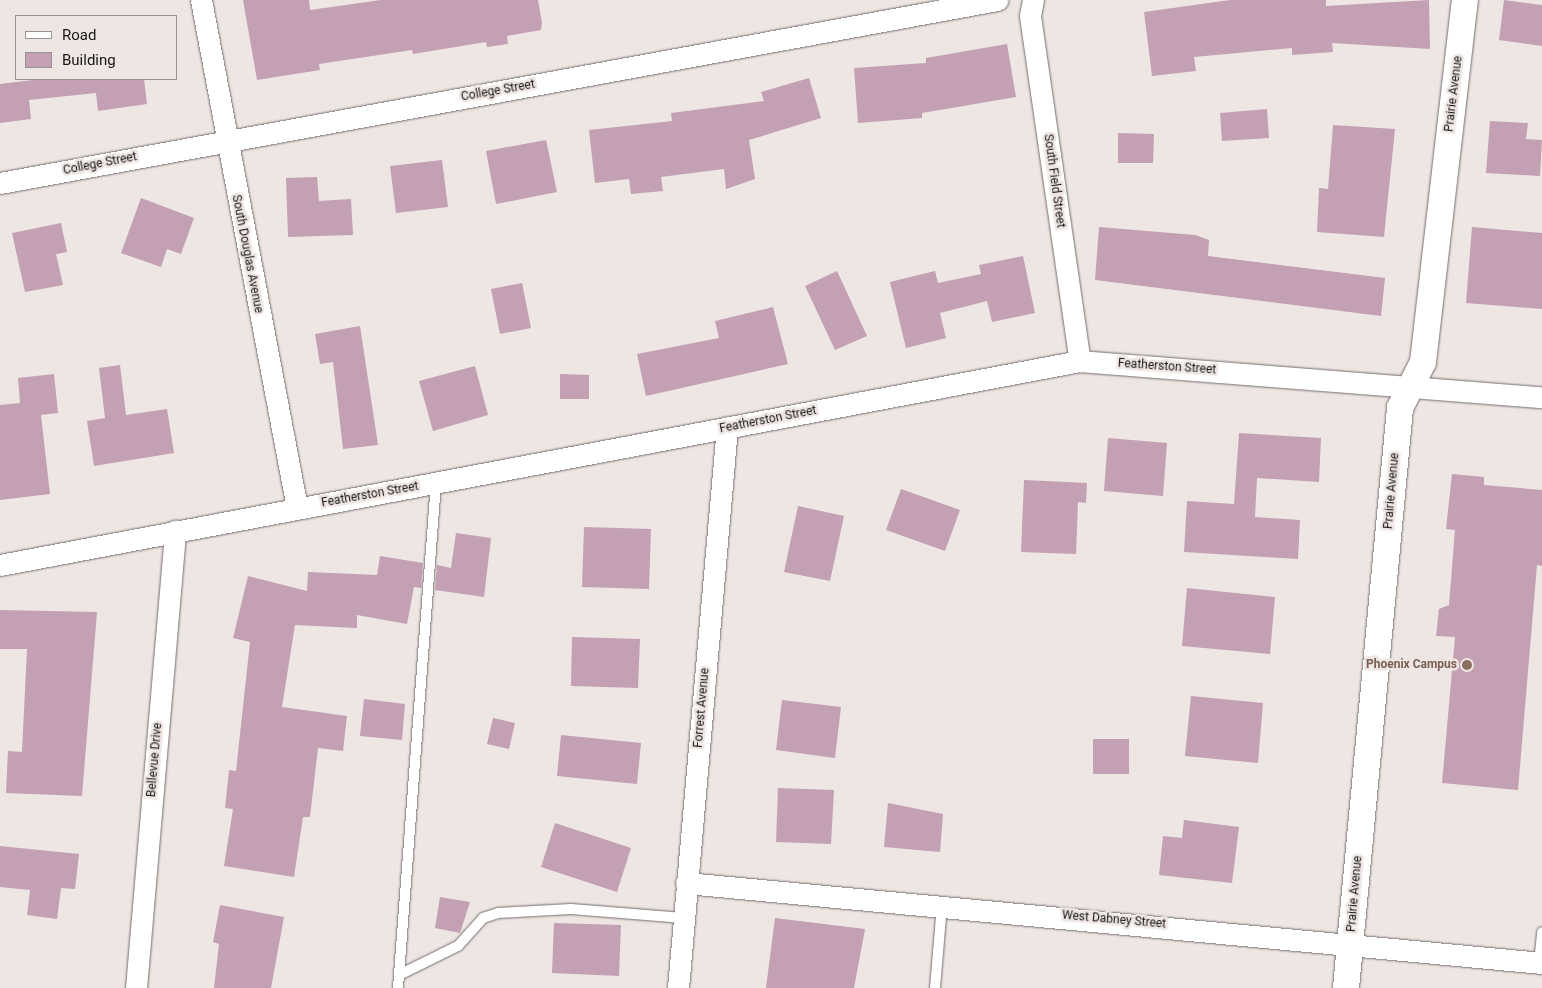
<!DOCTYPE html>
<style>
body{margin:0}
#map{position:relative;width:1542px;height:988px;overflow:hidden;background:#ede6e3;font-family:Roboto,sans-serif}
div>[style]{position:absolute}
.building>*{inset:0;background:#c3a0b3}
.roads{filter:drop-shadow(0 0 1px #746e6c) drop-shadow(0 0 1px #746e6c)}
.service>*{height:10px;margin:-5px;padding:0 5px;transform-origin:5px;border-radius:5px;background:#fff}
.minor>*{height:21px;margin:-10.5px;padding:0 10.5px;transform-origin:10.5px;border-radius:10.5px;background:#fff}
.tertiary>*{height:26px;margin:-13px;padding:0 13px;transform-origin:13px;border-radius:13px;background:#fff}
.dots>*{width:14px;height:14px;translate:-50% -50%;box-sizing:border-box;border:2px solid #ede6e3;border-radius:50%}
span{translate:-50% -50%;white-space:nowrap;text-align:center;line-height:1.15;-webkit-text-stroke:5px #ede6e3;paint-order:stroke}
.street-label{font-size:12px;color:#191615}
.education-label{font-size:12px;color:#785e54;font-weight:700}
.right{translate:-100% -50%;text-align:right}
.legend{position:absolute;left:15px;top:15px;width:162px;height:65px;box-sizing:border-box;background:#ede6e3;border:1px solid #989391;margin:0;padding:6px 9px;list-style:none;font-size:15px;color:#191615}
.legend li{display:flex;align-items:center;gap:10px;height:25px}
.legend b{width:25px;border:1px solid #989391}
</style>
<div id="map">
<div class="building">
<i style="clip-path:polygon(243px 0,309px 0,310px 10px,381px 0,538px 0,542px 22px,541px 30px,507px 36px,508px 44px,487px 47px,486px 42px,413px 54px,412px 50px,319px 64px,320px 70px,257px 80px)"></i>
<i style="clip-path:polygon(1230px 0,1326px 0,1326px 6px,1429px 0,1430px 49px,1332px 43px,1333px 52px,1292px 55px,1292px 48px,1194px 57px,1196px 71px,1152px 76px,1144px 12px)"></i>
<i style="clip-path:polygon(1504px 0,1542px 5px,1542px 46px,1499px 40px)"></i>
<i style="clip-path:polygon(1007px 44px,1016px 97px,922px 113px,922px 118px,858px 123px,854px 68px,926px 63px,926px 58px)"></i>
<i style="clip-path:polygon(809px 78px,821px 118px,749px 140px,755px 179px,726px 189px,724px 169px,661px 177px,663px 191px,631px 194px,629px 179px,595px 183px,589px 130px,672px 121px,671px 113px,764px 101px,761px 92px)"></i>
<i style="clip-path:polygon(41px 79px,144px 79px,147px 104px,98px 111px,96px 93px,29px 100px,31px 119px,0 123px,0 84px)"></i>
<i style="clip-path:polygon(1267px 109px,1269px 138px,1222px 141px,1220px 113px)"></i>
<i style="clip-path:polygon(1490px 121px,1528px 123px,1526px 139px,1542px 140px,1540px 176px,1486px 173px)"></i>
<i style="clip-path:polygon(1333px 125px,1395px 129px,1384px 237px,1317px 232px,1319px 188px,1328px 189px)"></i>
<i style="clip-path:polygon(1118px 133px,1154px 134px,1153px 163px,1118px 163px)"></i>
<i style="clip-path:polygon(546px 140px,557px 192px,496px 204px,486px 151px)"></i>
<i style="clip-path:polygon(442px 160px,448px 207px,396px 213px,390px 166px)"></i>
<i style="clip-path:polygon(317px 177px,319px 201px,351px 199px,353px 235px,288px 237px,286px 178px)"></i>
<i style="clip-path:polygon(141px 198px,194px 218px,181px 254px,167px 249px,161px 267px,121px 253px)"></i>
<i style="clip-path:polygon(61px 223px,67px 252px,56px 254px,63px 285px,25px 292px,12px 233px)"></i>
<i style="clip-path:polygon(1099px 227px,1195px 235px,1209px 240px,1208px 256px,1385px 278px,1381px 316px,1095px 280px)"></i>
<i style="clip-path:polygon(1472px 227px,1542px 233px,1542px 309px,1466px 303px)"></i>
<i style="clip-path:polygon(1023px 256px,1035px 313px,992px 322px,987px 301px,940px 313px,946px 338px,906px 348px,890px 282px,935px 271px,938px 283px,981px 274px,979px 265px)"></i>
<i style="clip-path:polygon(837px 271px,867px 336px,835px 350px,805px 286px)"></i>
<i style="clip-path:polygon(522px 283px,531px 328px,500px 334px,491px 289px)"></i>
<i style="clip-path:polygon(773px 307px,788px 364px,646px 396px,637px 354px,719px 338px,715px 321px)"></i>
<i style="clip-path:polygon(360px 326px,378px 445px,343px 449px,333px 362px,320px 364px,315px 334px)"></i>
<i style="clip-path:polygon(120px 365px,126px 415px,167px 409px,174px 453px,94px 466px,87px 421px,105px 418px,99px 368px)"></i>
<i style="clip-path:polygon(475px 366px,488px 415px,433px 431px,419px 381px)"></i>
<i style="clip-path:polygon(54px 374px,58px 413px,41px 415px,50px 494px,0 500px,0 405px,20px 403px,18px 378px)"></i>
<i style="clip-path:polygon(560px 374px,589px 375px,589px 399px,560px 399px)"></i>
<i style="clip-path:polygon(1239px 433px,1321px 438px,1319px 482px,1257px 478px,1255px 517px,1300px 520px,1298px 559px,1184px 552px,1187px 501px,1234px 504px)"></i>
<i style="clip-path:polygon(1108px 438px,1167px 443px,1163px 496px,1104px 491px)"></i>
<i style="clip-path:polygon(1452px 474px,1484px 477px,1484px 485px,1542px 490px,1542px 566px,1537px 565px,1518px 790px,1442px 783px,1455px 637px,1436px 636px,1439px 609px,1449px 605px,1455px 530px,1446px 529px)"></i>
<i style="clip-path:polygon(1024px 480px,1087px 483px,1086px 503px,1078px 502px,1076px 554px,1021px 552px)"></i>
<i style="clip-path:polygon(901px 489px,960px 510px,945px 551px,886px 530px)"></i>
<i style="clip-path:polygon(798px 506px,844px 516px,830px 581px,784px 572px)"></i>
<i style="clip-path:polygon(584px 527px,651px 529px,649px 589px,582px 587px)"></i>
<i style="clip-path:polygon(456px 533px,491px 538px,484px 597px,435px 590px,437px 565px,451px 568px)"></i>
<i style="clip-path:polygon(380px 556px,423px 563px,421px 588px,414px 587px,407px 624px,357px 615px,357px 628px,295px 625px,282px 707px,347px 716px,343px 751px,318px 748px,310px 817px,303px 817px,294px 877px,224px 866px,233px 809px,225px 808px,229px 770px,236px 771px,250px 642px,233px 638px,248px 576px,307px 591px,308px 572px,377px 575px)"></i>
<i style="clip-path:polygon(1187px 588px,1275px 597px,1270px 654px,1182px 646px)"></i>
<i style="clip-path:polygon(0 610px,97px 612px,82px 796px,6px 793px,8px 751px,22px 752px,27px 649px,0 649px)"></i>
<i style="clip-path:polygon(572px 637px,640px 639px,638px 688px,571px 686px)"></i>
<i style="clip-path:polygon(1191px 696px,1263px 703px,1258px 763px,1185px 756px)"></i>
<i style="clip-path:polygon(364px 699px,405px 704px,402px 740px,360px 736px)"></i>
<i style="clip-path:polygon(782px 700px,841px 707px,835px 758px,776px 750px)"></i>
<i style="clip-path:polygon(493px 718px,515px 723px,509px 749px,487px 744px)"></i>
<i style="clip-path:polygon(561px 735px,641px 743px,637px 784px,557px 776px)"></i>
<i style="clip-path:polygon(1093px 739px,1129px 739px,1129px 774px,1093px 774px)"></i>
<i style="clip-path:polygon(778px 788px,834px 790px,831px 844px,776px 842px)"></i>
<i style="clip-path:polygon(888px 803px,943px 814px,940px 852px,884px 847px)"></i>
<i style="clip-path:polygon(1184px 820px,1239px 827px,1232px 883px,1159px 875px,1163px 836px,1182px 838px)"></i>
<i style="clip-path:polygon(555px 823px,631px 848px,617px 892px,541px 867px)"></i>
<i style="clip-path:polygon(0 846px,79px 854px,75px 889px,61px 888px,57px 919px,27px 915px,30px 890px,0 887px)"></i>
<i style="clip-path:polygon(440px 897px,470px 902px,460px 933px,435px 928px)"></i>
<i style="clip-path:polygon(220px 905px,284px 917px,271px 988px,214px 988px,219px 944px,213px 942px)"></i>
<i style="clip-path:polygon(775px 918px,865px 929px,854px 988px,766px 988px)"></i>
<i style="clip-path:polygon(554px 923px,621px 925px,619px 976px,552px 973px)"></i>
</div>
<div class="roads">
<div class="service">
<i style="left:1539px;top:963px;width:31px;rotate:-84deg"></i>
<i style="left:399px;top:975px;width:66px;rotate:-26.2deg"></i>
<i style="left:458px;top:946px;width:38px;rotate:-48deg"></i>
<i style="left:483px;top:918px;width:16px;rotate:-18deg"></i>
<i style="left:498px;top:913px;width:73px;rotate:-3.1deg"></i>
<i style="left:571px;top:909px;width:113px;rotate:4.6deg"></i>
<i style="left:398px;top:988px;width:506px;rotate:-85.7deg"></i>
<i style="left:935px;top:988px;width:84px;rotate:-85.2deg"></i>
</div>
<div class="minor">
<i style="left:201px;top:0;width:517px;rotate:79.3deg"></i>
<i style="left:1033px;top:0;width:16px;rotate:101deg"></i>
<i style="left:1030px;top:16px;width:349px;rotate:81.8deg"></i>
<i style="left:0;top:183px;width:1014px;rotate:-10.4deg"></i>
<i style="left:0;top:565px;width:1099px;rotate:-10.7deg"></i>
<i style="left:1080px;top:361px;width:463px;rotate:4.5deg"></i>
<i style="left:686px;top:883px;width:860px;rotate:5.34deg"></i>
<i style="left:136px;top:988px;width:459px;rotate:-85.1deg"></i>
<i style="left:678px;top:988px;width:563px;rotate:-85.01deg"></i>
</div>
<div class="tertiary">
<i style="left:1346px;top:988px;width:583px;rotate:-84.68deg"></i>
<i style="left:1400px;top:408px;width:51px;rotate:-63.4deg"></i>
<i style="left:1423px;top:362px;width:364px;rotate:-83.4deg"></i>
</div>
</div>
<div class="dots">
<i style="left:1467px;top:665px;background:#8d6e63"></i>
</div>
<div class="street-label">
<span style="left:498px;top:91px;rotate:-10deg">College Street</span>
<span style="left:1454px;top:94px;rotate:-83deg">Prairie Avenue</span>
<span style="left:100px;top:164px;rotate:-11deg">College Street</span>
<span style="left:1054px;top:181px;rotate:82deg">South Field Street</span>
<span style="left:247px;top:254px;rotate:79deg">South Douglas Avenue</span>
<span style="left:1167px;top:367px;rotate:4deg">Featherston Street</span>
<span style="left:768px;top:420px;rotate:-11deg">Featherston Street</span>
<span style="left:1392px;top:491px;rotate:-85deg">Prairie Avenue</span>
<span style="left:370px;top:495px;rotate:-10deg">Featherston Street</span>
<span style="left:702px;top:708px;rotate:-85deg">Forrest Avenue</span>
<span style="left:155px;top:760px;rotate:-85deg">Bellevue Drive</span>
<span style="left:1355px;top:894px;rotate:-85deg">Prairie Avenue</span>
<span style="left:1114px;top:920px;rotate:5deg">West Dabney Street</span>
</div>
<div class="education-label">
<span class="right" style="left:1457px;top:665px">Phoenix Campus</span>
</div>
<ul class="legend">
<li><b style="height:6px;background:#fff"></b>Road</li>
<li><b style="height:14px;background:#c3a0b3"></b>Building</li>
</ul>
</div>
